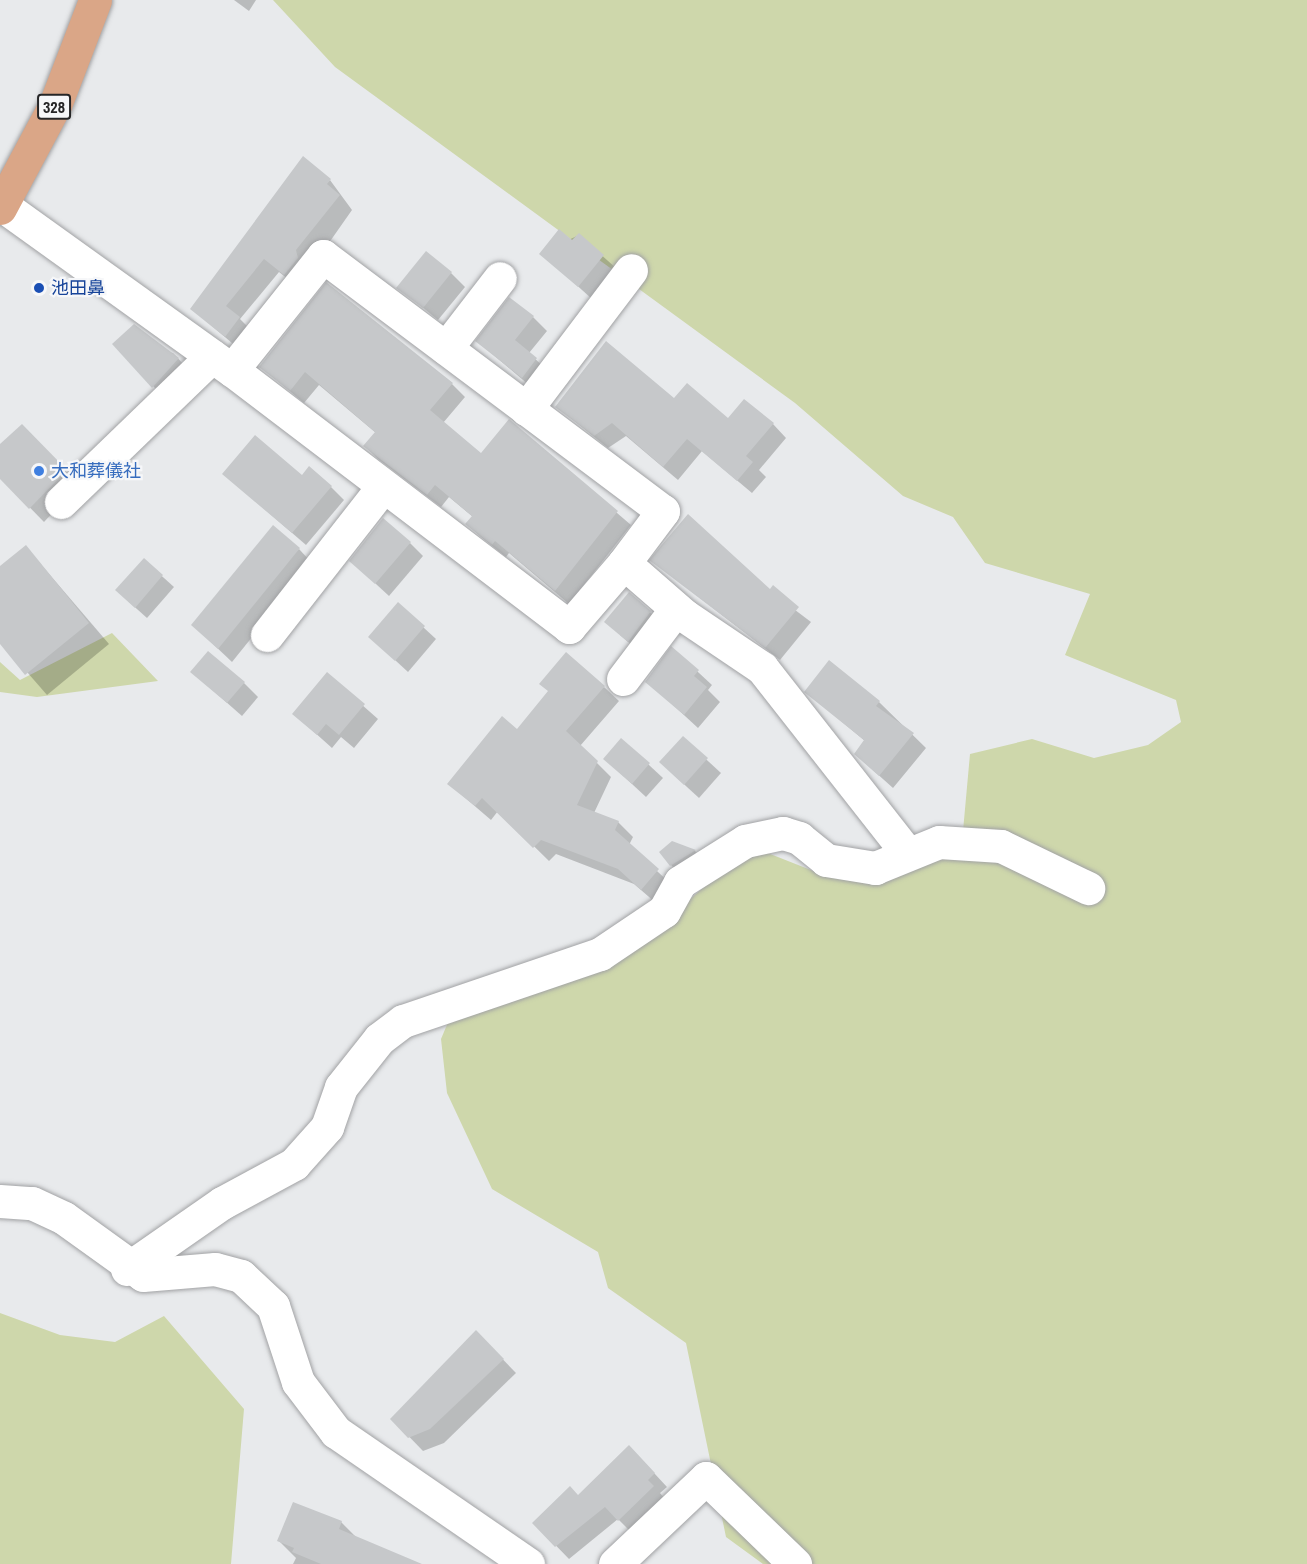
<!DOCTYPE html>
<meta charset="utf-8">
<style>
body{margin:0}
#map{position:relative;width:1307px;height:1564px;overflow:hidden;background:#e8eaec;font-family:"Archivo Narrow","Noto Sans JP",sans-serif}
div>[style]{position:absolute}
.green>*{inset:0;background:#ced7ab}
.shadow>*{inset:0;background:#0003}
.building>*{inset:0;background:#c6c8ca}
.roads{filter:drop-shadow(0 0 2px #a1a2a4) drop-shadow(0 0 2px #a1a2a4)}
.minor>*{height:33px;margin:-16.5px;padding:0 16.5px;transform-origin:16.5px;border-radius:16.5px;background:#fff}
.trunk>*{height:33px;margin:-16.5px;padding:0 16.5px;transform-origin:16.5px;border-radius:16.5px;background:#daa687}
.dots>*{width:16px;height:16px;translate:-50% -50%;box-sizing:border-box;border:3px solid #f6f7f9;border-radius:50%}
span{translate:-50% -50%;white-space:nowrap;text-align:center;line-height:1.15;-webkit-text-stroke:4.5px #f6f7f9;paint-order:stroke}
.shield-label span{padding:2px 4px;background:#f6f7f9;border:2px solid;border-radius:4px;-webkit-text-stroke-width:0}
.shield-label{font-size:16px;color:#262627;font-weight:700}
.transit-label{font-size:18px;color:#164399}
.left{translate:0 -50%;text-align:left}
.shop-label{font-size:18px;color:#366cbe}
</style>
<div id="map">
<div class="green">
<i style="clip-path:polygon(273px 0,1307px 0,1307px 1564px,763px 1564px,726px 1537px,686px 1343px,608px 1288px,598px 1252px,492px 1189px,447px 1093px,441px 1039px,459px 996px,679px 909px,750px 846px,826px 876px,962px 842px,970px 754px,1032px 739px,1094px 758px,1148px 745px,1181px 722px,1176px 700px,1065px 655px,1090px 594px,985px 563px,953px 517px,903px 496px,795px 403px,335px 67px)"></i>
<i style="clip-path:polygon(112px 633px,158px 681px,37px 697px,0 692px,0 662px,20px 680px)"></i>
<i style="clip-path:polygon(0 1313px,60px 1335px,115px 1342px,164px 1316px,244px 1409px,231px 1564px,0 1564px)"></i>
</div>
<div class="shadow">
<i style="clip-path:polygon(234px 0,256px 0,249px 11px)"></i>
<i style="clip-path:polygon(330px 180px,352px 210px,298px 287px,279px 272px,240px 319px,253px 332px,239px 349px,192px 309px)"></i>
<i style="clip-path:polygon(579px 235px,617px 269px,592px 299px,541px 253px)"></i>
<i style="clip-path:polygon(451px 273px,465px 287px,438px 320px,398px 287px)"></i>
<i style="clip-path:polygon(533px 317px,547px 331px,529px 353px,550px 373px,536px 391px,477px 341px)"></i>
<i style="clip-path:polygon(114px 344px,173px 353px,187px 368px,167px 401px)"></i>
<i style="clip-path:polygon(261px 367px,452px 384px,465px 397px,443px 423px,481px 455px,510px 421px,631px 525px,569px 604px,509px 553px,506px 557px,481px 537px,467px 524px,473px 517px,449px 497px,441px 507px,378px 459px,365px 446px,376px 433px,319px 385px,304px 403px)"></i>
<i style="clip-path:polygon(674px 401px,728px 420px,773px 424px,786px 438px,759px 470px,766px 477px,752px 493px,702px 451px,678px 480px,626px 436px,608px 448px,557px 407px)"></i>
<i style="clip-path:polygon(21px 426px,79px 485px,44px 522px,0 477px,0 447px)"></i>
<i style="clip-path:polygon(224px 474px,302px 477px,331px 487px,344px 500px,306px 545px)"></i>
<i style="clip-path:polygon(410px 543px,423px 556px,389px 596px,351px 561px)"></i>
<i style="clip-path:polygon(26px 547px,109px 644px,47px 695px,0 641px,0 568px)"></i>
<i style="clip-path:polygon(299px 549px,312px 563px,232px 662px,193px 625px)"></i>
<i style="clip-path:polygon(144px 560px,174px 587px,147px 618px,128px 601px)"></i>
<i style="clip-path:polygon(651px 560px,770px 591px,811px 622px,780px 660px)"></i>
<i style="clip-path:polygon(398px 604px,436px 639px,408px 672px,370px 637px)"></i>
<i style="clip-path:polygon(650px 612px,664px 626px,642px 654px,620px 635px)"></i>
<i style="clip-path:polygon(672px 648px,712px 685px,708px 690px,720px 702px,698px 728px,647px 681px)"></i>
<i style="clip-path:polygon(192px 672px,244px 683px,258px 697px,242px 716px)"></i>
<i style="clip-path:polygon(327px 674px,378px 719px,354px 748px,341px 737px,332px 748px,294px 714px)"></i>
<i style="clip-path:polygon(604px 687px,619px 701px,580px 746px,611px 777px,594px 813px,618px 822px,633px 837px,629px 845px,672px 885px,656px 903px,634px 884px,556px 854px,549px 861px,498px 811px,491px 820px,449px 784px,517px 731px)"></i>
<i style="clip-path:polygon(806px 692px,879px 702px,926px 748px,893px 788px,855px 754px,865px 741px)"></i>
<i style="clip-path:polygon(683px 738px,721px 773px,699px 798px,675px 776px)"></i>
<i style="clip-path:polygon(622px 740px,663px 778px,646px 797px,605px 759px)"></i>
<i style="clip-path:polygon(672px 843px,695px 851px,701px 857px,678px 872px,671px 865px)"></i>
<i style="clip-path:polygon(490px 1346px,516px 1373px,444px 1443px,423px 1451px,392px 1419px)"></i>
<i style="clip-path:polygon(642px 1460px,667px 1487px,660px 1493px,666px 1500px,632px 1533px,618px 1519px,569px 1559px,534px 1523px)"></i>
<i style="clip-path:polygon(341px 1522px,357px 1538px,398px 1564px,293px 1564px,296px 1558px,279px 1541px)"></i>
</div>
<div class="building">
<i style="clip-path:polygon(303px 156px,331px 179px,327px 184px,340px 195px,296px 250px,298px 258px,284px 275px,264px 259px,226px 306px,240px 317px,225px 337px,190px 309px)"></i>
<i style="clip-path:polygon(559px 229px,572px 240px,579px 233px,604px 255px,578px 287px,539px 254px)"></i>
<i style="clip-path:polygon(426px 251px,452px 272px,423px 308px,396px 288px)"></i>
<i style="clip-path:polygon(326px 282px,453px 383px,430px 410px,481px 453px,509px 419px,618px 511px,555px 591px,495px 541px,492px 545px,465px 524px,472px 516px,435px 485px,427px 495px,363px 446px,375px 432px,305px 372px,290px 391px,259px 367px)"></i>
<i style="clip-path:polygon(509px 297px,534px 316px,515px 340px,537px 358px,522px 378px,475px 341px)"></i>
<i style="clip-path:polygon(134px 324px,179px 358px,152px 388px,112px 344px)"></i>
<i style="clip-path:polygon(606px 341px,674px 398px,687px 383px,728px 418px,744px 399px,774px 423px,746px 456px,753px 462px,737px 481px,687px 439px,663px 467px,612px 423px,594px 436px,555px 407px)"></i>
<i style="clip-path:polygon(22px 424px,67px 470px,29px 509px,0 479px,0 444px)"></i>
<i style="clip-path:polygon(255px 435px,302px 475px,309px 466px,332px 486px,292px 533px,222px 474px)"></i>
<i style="clip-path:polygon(688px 514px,770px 589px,773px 585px,799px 607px,765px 648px,649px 560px)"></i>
<i style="clip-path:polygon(383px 518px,411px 542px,375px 584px,349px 561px)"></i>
<i style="clip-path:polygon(273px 525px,300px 548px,218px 649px,191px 625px)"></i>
<i style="clip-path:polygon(26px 545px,89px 623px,25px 675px,0 644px,0 566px)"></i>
<i style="clip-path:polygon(144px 558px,163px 575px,135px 608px,115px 590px)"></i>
<i style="clip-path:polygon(629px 592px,651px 611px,628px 642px,604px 622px)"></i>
<i style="clip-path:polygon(398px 602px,425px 626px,395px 661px,368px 637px)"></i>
<i style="clip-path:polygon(671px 646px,699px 670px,694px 676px,707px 687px,684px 715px,645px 682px)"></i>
<i style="clip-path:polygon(208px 651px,245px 682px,227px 703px,190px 672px)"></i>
<i style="clip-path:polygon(566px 652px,605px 686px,566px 731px,598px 761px,577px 805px,619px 821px,615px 830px,659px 869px,641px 890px,618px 869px,541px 840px,533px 848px,482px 798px,475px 806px,447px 784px,502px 716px,517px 729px,548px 691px,539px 684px)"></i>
<i style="clip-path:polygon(829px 660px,880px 701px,876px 706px,914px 733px,879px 776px,854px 754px,864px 740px,804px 692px)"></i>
<i style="clip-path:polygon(327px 672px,365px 704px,339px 735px,326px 724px,317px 735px,292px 714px)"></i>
<i style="clip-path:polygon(683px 736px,708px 758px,684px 785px,659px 762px)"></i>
<i style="clip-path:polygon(621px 738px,650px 763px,632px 784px,603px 759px)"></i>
<i style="clip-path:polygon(672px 841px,696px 850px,670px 866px,659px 852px)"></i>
<i style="clip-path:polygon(476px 1330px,504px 1359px,430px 1429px,408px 1438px,390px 1419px)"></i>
<i style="clip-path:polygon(629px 1445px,655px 1473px,648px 1480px,654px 1486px,618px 1521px,605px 1507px,555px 1547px,532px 1523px,570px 1486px,578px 1495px)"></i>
<i style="clip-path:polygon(293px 1502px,342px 1521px,339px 1529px,422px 1564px,321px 1564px,292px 1552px,294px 1548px,277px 1541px)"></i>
</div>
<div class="roads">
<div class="minor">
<i style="left:2px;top:205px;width:283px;rotate:35.7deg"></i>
<i style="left:232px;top:370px;width:424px;rotate:37.3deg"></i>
<i style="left:569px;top:627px;width:84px;rotate:-49.3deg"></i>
<i style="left:624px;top:563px;width:81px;rotate:41deg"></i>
<i style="left:685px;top:616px;width:93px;rotate:34deg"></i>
<i style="left:762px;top:668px;width:235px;rotate:51.9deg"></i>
<i style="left:446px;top:348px;width:88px;rotate:-52.4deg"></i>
<i style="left:232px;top:370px;width:146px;rotate:-51.4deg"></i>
<i style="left:323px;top:256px;width:425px;rotate:36.9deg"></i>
<i style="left:663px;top:511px;width:65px;rotate:126.9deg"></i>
<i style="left:526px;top:409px;width:174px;rotate:-52.9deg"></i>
<i style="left:61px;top:502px;width:210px;rotate:-44deg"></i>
<i style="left:267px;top:635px;width:187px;rotate:-52deg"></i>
<i style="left:623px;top:679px;width:88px;rotate:-52.9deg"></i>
<i style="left:0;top:1201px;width:32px;rotate:4deg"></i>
<i style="left:32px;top:1203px;width:35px;rotate:25deg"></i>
<i style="left:64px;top:1218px;width:97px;rotate:35.8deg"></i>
<i style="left:143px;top:1275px;width:72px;rotate:-4.8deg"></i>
<i style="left:215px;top:1269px;width:27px;rotate:15deg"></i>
<i style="left:241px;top:1276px;width:44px;rotate:43.2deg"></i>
<i style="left:273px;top:1306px;width:80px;rotate:71.8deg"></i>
<i style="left:298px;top:1382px;width:63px;rotate:52.8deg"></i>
<i style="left:336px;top:1432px;width:233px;rotate:34.5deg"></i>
<i style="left:127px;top:1269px;width:116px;rotate:-34.8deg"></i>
<i style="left:222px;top:1203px;width:82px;rotate:-28.4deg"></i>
<i style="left:294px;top:1164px;width:50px;rotate:-48.3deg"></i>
<i style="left:327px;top:1127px;width:42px;rotate:-70.7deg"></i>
<i style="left:341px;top:1087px;width:61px;rotate:-51.6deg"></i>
<i style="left:379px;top:1039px;width:30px;rotate:-37deg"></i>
<i style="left:403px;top:1021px;width:208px;rotate:-18.8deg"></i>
<i style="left:600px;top:954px;width:77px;rotate:-33.9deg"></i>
<i style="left:664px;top:911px;width:33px;rotate:-61deg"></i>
<i style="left:680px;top:882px;width:77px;rotate:-32.2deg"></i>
<i style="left:745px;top:841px;width:39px;rotate:-12deg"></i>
<i style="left:783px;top:833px;width:17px;rotate:17deg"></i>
<i style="left:799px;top:838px;width:35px;rotate:39deg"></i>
<i style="left:826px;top:860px;width:50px;rotate:9.3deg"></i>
<i style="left:875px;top:868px;width:69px;rotate:-22.1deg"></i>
<i style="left:939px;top:842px;width:62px;rotate:3.7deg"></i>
<i style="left:1001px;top:846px;width:97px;rotate:25.8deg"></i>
<i style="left:615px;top:1564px;width:125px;rotate:-43.4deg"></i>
<i style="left:706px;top:1478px;width:124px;rotate:44deg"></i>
</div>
<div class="trunk">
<i style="left:0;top:208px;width:117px;rotate:-61.9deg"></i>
<i style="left:55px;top:105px;width:112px;rotate:-69.1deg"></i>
</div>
</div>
<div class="dots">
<i style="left:39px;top:288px;background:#1a4fb4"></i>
<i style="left:39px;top:471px;background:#3f7fe0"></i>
</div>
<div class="shield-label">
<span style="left:54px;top:107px">328</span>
</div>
<div class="transit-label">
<span class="left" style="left:51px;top:288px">池田鼻</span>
</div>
<div class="shop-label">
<span class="left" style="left:51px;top:471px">大和葬儀社</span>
</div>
</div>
